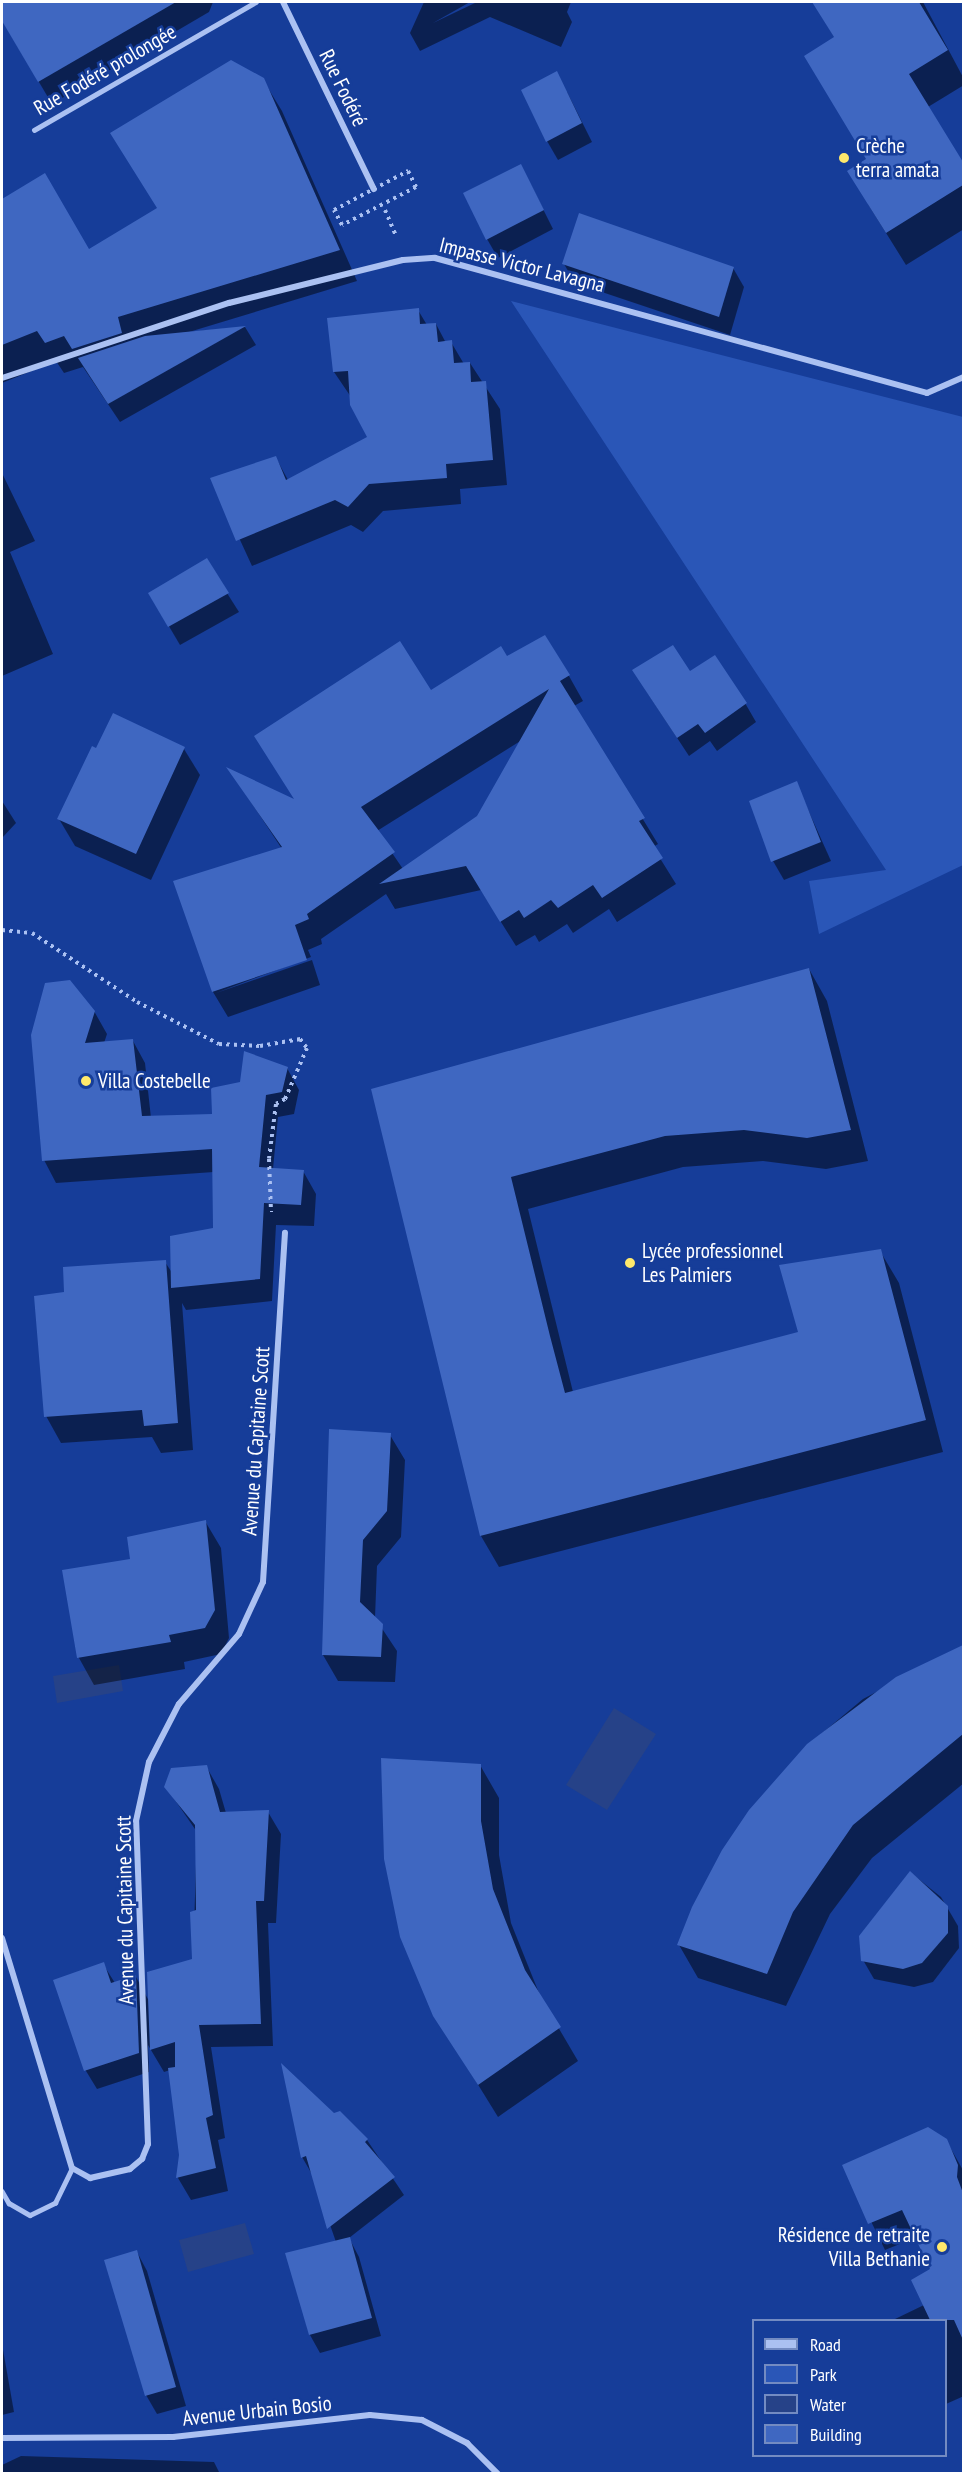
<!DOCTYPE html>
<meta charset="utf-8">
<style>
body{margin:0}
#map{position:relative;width:965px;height:2475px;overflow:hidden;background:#163d99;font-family:"PT Sans Narrow",sans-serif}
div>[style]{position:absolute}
.green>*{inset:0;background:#2a56b7}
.water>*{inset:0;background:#264288}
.shadow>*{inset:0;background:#0007}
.building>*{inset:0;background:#3f67c1}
.path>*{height:4px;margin-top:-2px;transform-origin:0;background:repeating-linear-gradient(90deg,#abc1f2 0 3px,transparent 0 7.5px)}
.service>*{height:4.5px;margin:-2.25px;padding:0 2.25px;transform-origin:2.25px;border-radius:2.25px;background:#abc1f2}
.minor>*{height:6px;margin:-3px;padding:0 3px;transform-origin:3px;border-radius:3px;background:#abc1f2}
.dots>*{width:16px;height:16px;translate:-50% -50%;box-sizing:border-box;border:3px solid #163d99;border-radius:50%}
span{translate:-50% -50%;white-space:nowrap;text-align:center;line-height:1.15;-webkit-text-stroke:5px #163d99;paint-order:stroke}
.street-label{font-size:21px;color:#fff}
.poi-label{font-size:21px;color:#fff}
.left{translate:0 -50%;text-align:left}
.right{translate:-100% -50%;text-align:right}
.frame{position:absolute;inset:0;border:3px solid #fff;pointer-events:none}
.legend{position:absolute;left:752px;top:2319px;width:195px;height:138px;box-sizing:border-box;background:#163d99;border:2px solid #738bc2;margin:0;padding:8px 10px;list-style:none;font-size:18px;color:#fff}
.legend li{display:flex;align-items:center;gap:12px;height:30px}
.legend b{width:30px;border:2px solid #738bc2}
</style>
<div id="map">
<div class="green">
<i style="clip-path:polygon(511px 301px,963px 417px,963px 865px,819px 934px,809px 881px,886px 870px)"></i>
</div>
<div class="water">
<i style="clip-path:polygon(119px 1665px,123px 1691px,57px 1703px,53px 1676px)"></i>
<i style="clip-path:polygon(614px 1708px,656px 1734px,607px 1810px,566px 1785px)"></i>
<i style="clip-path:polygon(245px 2223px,254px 2254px,188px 2272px,179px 2240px)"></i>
</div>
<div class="shadow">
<i style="clip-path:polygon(2px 2px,213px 2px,209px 12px,52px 104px,2px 20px)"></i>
<i style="clip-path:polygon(424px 2px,470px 2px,433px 23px,477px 2px,571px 2px,567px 12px,572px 22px,561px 47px,490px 17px,420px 51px,410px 33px)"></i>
<i style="clip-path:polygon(813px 2px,923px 2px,964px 79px,964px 85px,928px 107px,964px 165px,964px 229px,906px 265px,868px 204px,867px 160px,835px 38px)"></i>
<i style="clip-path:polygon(263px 80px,282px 111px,357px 281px,189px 332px,245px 327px,256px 345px,120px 422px,83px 367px,64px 373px,56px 361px,2px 383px,2px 201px,45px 175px,89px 251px,158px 209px)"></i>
<i style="clip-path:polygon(567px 92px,592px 142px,558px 160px,547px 141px)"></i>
<i style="clip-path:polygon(531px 185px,553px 229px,498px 258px,487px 239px)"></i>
<i style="clip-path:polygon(564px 264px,733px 268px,744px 287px,730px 335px,575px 283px)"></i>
<i style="clip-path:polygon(418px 310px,427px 325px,436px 324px,446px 343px,451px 342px,464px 364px,470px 363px,500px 409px,507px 485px,460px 489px,461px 504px,383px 511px,363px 532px,351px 525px,252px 566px,212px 479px,276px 458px,288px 480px,369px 437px,351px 397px,334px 372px)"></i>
<i style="clip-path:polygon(2px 473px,35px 541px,10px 552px,53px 654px,2px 676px)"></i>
<i style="clip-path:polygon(206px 560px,239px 612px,180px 645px,150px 594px)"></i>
<i style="clip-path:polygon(evenodd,507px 657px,569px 676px,583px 701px,574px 706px,658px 844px,653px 847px,676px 884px,617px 922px,609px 909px,573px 933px,567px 924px,539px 942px,535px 935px,516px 946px,481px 890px,395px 909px,386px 894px,321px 939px,322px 944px,308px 950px,311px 957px,216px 993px,312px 960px,320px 985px,228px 1017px,213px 992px,175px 882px,282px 849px,230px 770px,296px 801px,256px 737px,430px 692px,507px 657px,522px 740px,478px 817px,403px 869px,377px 831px,522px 740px)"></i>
<i style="clip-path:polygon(690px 673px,745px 703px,756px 722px,717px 751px,710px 741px,689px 756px,645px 689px)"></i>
<i style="clip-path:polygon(184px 749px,200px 775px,151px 880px,75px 846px,59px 819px,97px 750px)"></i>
<i style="clip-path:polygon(796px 783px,831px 861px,784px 880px,773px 861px)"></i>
<i style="clip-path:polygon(2px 801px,16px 823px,2px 838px)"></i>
<i style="clip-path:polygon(809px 969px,827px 1001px,868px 1161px,826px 1169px,763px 1161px,683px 1167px,528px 1209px,573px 1392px,800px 1333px,880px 1251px,899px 1283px,943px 1452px,499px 1567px,481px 1536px,372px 1090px)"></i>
<i style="clip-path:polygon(94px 1011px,107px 1034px,104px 1043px,133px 1041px,145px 1063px,151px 1118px,213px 1115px,241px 1084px,287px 1068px,299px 1090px,294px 1114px,278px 1117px,273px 1169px,303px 1171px,316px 1194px,314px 1226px,276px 1225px,272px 1301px,186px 1310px,182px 1303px,193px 1450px,161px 1453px,152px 1437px,61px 1443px,46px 1416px,66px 1294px,165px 1262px,173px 1274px,215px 1230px,214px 1172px,56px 1183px,44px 1160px)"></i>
<i style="clip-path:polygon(330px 1431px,390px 1435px,405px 1460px,401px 1537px,377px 1566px,375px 1618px,397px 1651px,395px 1682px,338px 1681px,323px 1655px)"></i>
<i style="clip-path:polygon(205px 1521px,221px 1548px,229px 1638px,221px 1654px,184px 1662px,185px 1669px,94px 1685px,79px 1658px,64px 1572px,132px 1560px)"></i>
<i style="clip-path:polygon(964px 1646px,964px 1783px,872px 1858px,830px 1914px,786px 2006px,698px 1978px,679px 1945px,808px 1745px,863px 1699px)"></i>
<i style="clip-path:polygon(480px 1765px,499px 1798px,499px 1855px,511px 1923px,541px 1998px,578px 2061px,498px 2117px,435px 2015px,401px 1936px)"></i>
<i style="clip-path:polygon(206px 1766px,219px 1789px,226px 1813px,268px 1812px,281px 1834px,276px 1923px,268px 1923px,273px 2046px,211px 2047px,225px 2138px,218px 2140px,228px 2191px,191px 2200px,178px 2178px,181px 2155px,170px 2070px,164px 2072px,148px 2045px,149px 2072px,97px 2089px,86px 2071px,55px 1981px,103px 1964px,115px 1983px,136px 1977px,149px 2001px,193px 1960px,197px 1832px,166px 1787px)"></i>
<i style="clip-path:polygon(911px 1873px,941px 1897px,958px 1926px,959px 1948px,933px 1982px,914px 1987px,874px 1979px,863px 1960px)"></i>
<i style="clip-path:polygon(340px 2112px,367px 2140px,404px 2195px,349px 2238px,359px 2257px,381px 2336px,320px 2353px,310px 2335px,287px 2254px,336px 2242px,313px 2176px,302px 2157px)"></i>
<i style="clip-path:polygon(946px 2140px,964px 2172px,964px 2396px,946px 2404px,946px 2320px,895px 2319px,924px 2305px,932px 2270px,917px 2237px,885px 2250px,844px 2166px)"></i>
<i style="clip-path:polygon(137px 2252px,147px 2271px,186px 2406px,157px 2414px,146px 2395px)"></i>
<i style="clip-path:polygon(2px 2344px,14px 2412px,2px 2415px)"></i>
<i style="clip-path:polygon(21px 2456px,214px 2462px,220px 2474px,2px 2474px,2px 2465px)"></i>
</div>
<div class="building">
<i style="clip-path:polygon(2px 2px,176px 2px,38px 82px,2px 21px)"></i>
<i style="clip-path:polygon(812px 2px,919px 2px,948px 50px,909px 74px,963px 162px,963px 185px,886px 233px,847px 171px,866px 159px,804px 56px,834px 37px)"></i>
<i style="clip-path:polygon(231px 60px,264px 78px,340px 250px,118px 317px,122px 333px,72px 349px,64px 336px,45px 343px,37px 331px,2px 345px,2px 199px,45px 173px,89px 249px,157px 208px,110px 133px)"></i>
<i style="clip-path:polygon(557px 71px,582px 123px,546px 142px,521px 90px)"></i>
<i style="clip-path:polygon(521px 164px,544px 210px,486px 240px,463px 193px)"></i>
<i style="clip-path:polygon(579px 213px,734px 267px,719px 317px,562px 264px)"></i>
<i style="clip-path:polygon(419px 308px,420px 324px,436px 323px,438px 342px,452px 340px,454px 363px,470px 362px,471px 382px,486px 381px,493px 460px,446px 464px,447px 478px,369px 484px,348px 507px,335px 500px,236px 541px,210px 478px,276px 456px,286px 480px,367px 437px,350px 405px,348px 371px,333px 372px,327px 318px)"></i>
<i style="clip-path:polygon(246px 326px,108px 404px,78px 358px,145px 336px)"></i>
<i style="clip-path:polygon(207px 558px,229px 593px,168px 627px,148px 593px)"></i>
<i style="clip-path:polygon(545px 635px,570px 675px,560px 681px,645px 818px,639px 821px,663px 858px,602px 898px,593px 885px,558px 908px,551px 900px,524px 918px,519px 910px,500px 922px,466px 866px,379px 884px,477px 816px,549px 689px,361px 807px,395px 852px,307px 914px,309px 919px,295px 925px,307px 960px,212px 992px,173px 881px,282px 847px,226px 767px,294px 799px,254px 736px,400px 641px,431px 690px,501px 646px,507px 656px)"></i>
<i style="clip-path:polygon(673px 645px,690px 671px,715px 655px,747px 703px,705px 733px,698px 724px,677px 738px,632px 670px)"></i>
<i style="clip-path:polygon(113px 713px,185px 747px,136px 854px,57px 819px,92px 746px,96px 748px)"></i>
<i style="clip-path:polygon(797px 781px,821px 842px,771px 862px,749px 801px)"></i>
<i style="clip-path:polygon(809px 968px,851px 1130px,807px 1138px,744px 1130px,665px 1136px,511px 1177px,550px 1336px,565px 1393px,798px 1332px,779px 1265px,881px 1249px,926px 1420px,480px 1536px,371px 1089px)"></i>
<i style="clip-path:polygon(70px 980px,95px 1011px,85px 1043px,133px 1039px,142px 1116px,212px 1114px,211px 1088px,240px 1082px,244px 1051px,288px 1067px,282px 1092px,266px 1095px,259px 1167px,304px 1170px,301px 1205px,264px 1203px,260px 1279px,171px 1288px,170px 1236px,213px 1228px,212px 1149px,42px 1161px,31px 1035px,45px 983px)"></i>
<i style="clip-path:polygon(166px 1260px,178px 1423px,144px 1426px,142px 1410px,44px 1417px,34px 1296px,64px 1292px,63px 1267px)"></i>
<i style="clip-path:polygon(329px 1429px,391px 1433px,387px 1511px,363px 1540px,360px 1602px,383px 1624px,381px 1657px,322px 1655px)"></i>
<i style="clip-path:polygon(206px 1520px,215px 1610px,205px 1628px,169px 1635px,171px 1642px,77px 1658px,62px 1570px,130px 1559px,127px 1537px)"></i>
<i style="clip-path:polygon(963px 1645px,963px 1734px,853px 1825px,793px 1912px,767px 1974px,677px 1945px,692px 1907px,722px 1850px,749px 1810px,807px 1744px,896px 1677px)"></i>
<i style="clip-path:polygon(381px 1758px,481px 1764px,481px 1821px,493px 1889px,525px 1970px,561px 2027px,478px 2085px,433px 2016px,400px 1937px,384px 1859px)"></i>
<i style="clip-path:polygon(207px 1765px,220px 1812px,269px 1810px,264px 1901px,256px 1901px,261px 2024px,199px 2025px,213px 2115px,206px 2118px,216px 2168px,176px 2178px,179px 2155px,168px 2068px,175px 2067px,175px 2042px,150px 2050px,147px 1972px,192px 1959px,190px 1912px,196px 1910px,195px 1825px,164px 1787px,171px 1768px)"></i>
<i style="clip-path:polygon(910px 1871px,948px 1906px,948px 1933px,922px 1963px,903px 1969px,861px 1961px,859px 1936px)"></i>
<i style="clip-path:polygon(104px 1962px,111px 1983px,136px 1975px,139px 2053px,84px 2071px,53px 1980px)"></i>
<i style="clip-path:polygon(281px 2063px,334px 2113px,340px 2111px,368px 2139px,365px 2142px,395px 2177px,327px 2229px,306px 2156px,301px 2158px)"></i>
<i style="clip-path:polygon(928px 2127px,947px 2139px,958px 2165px,957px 2177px,963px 2193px,963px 2340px,954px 2320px,930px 2320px,911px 2280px,930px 2269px,902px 2210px,868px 2224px,842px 2165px)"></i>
<i style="clip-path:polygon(350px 2237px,372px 2318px,309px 2335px,285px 2253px)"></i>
<i style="clip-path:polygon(137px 2250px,176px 2387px,145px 2396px,104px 2260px)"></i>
</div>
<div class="path">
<i style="left:408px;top:171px;width:18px;rotate:63deg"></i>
<i style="left:416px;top:187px;width:83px;rotate:152.8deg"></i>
<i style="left:342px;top:225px;width:17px;rotate:-118deg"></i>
<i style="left:334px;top:210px;width:84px;rotate:-27.8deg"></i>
<i style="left:385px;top:210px;width:28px;rotate:67deg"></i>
<i style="left:2px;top:930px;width:30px;rotate:6deg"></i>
<i style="left:32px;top:933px;width:126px;rotate:33.3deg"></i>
<i style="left:137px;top:1002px;width:92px;rotate:27.1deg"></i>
<i style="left:219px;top:1044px;width:41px;rotate:2.8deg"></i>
<i style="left:260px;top:1046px;width:41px;rotate:-9.9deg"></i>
<i style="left:300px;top:1039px;width:11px;rotate:52deg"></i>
<i style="left:307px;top:1048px;width:56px;rotate:113.3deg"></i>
<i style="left:285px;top:1099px;width:10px;rotate:151deg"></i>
<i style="left:276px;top:1104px;width:55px;rotate:97.3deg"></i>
<i style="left:269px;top:1159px;width:53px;rotate:87.8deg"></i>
</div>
<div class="service">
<i style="left:34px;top:130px;width:256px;rotate:-30deg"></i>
<i style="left:2px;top:2191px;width:14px;rotate:60deg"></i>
<i style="left:9px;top:2203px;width:24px;rotate:30deg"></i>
<i style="left:30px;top:2215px;width:28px;rotate:-26deg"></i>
<i style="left:55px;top:2203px;width:39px;rotate:-64deg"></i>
</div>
<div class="minor">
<i style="left:283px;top:2px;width:208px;rotate:64.1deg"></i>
<i style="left:2px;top:378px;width:239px;rotate:-18.3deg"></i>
<i style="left:229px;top:303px;width:179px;rotate:-13.9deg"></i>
<i style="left:403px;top:260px;width:32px;rotate:-4deg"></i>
<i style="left:435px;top:258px;width:510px;rotate:15.34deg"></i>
<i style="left:927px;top:393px;width:40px;rotate:-23.4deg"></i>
<i style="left:2px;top:1938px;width:240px;rotate:73.1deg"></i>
<i style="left:72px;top:2168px;width:21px;rotate:29deg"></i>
<i style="left:90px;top:2178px;width:41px;rotate:-12.7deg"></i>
<i style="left:130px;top:2169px;width:16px;rotate:-40deg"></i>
<i style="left:142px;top:2159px;width:16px;rotate:-68deg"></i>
<i style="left:148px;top:2144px;width:323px;rotate:-92.1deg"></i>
<i style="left:136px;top:1821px;width:60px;rotate:-77.6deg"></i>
<i style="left:149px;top:1762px;width:65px;rotate:-62.7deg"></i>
<i style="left:179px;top:1704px;width:92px;rotate:-49.4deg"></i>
<i style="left:239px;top:1634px;width:57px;rotate:-65.2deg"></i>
<i style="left:263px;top:1582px;width:350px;rotate:-86.4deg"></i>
<i style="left:2px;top:2438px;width:171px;rotate:-0.3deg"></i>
<i style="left:173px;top:2437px;width:198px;rotate:-6.4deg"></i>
<i style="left:370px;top:2415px;width:52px;rotate:5.5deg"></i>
<i style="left:422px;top:2420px;width:51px;rotate:27.1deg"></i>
<i style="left:467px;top:2443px;width:44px;rotate:45deg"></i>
</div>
<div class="dots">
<i style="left:844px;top:158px;background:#ffe96c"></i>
<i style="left:86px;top:1081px;background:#ffe96c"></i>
<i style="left:630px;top:1263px;background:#ffe96c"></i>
<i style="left:942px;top:2247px;background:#ffe96c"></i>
</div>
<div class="street-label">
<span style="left:105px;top:70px;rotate:-30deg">Rue Fodéré prolongée</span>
<span style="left:343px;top:88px;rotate:64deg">Rue Fodéré</span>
<span style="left:522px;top:265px;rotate:14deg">Impasse Victor Lavagna</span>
<span style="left:256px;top:1441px;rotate:-86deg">Avenue du Capitaine Scott</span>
<span style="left:125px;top:1910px;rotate:-91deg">Avenue du Capitaine Scott</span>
<span style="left:257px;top:2411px;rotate:-6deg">Avenue Urbain Bosio</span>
</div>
<div class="poi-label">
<span class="left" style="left:856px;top:158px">Crèche<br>terra amata</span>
<span class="left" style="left:98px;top:1081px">Villa Costebelle</span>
<span class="left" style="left:642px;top:1263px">Lycée professionnel<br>Les Palmiers</span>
<span class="right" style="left:930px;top:2247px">Résidence de retraite<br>Villa Bethanie</span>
</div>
<div class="frame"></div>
<ul class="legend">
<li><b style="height:8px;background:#abc1f2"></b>Road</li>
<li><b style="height:16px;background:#2a56b7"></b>Park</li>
<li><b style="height:16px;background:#264288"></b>Water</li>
<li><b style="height:16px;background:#3f67c1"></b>Building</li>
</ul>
</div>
